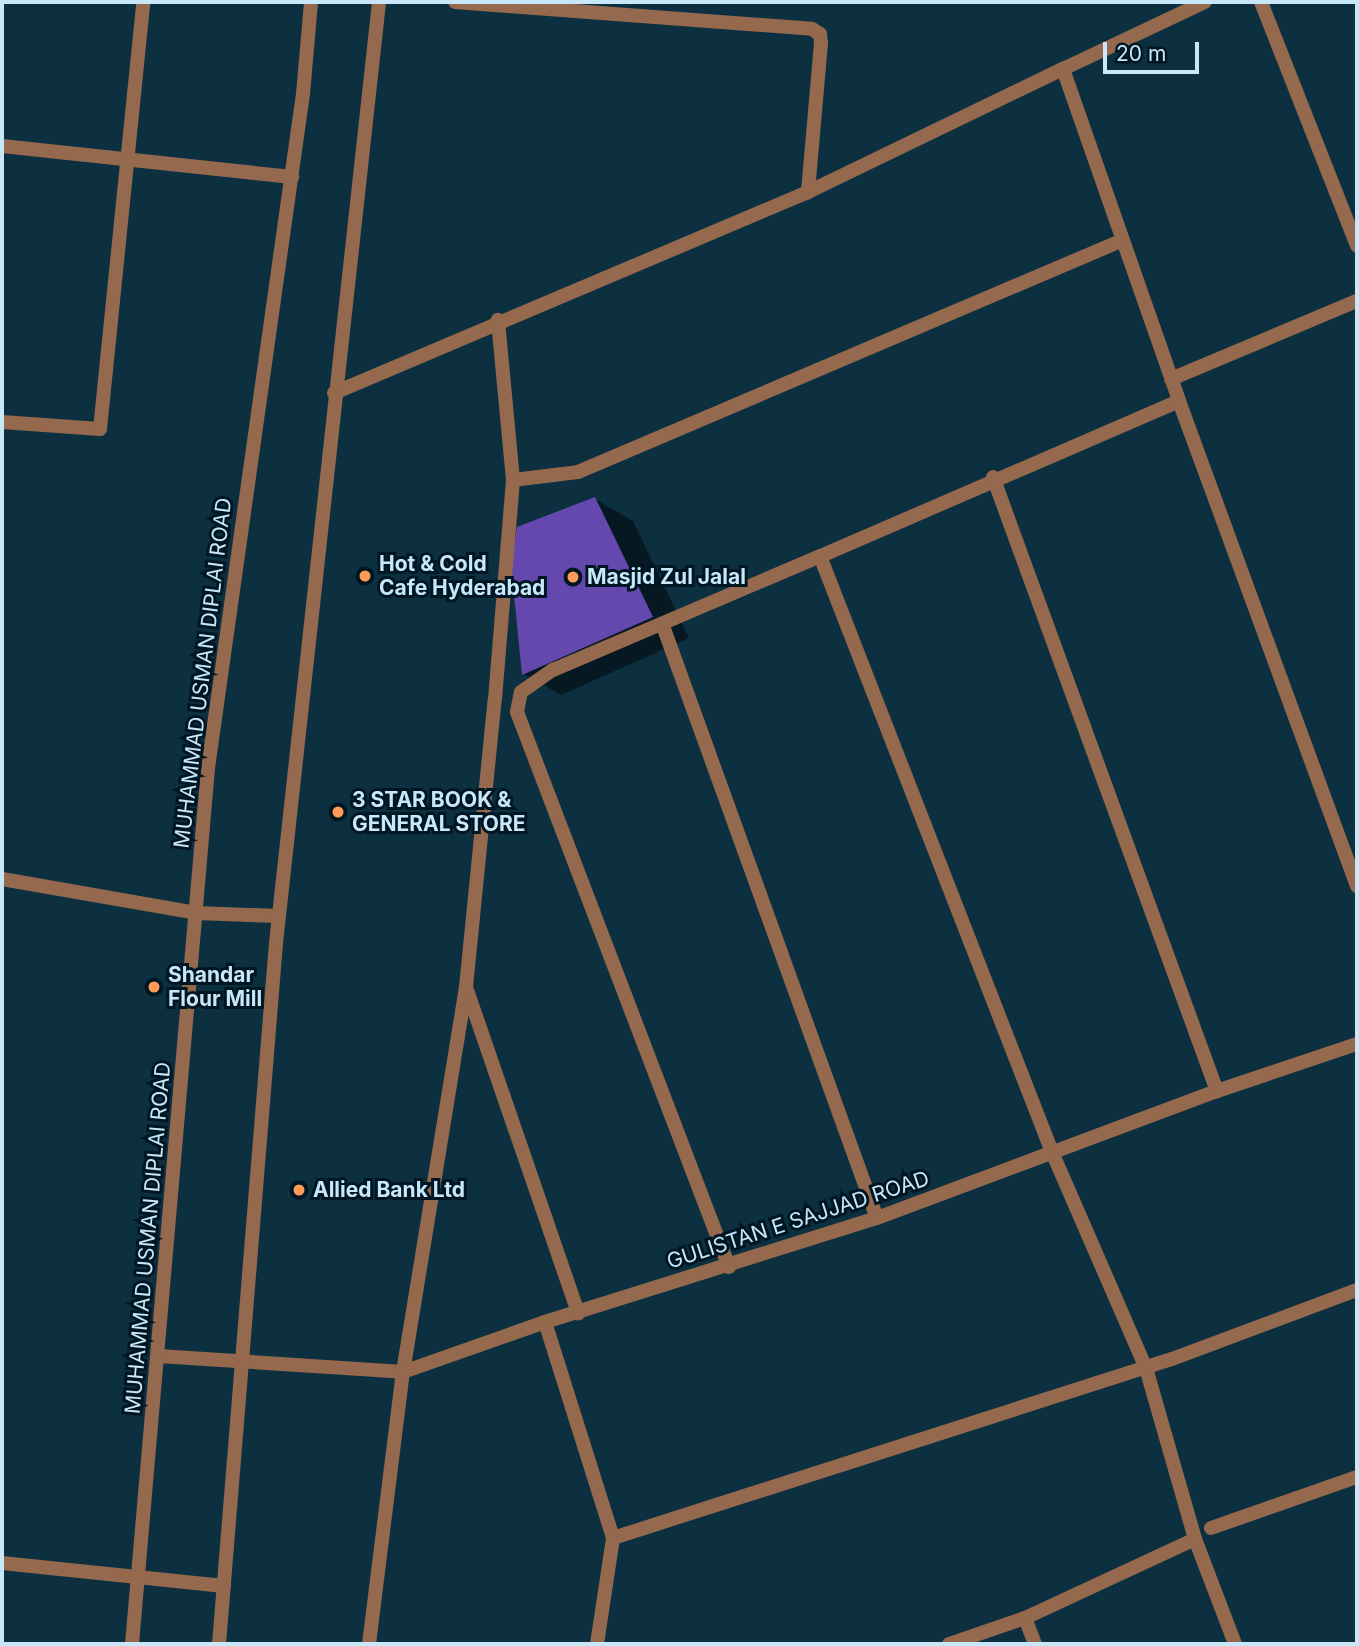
<!DOCTYPE html>
<style>
body{margin:0}
#map{position:relative;width:1359px;height:1646px;overflow:hidden;background:#0d3040;font-family:Inter,sans-serif}
div>[style]{position:absolute}
.shadow>*{inset:0;background:#0007}
.building>*{inset:0;background:#6548ad}
.minor>*{height:14px;margin:-7px;padding:0 7px;transform-origin:7px;border-radius:7px;background:#95694d}
.tertiary>*{height:14px;margin:-7px;padding:0 7px;transform-origin:7px;border-radius:7px;background:#95694d}
.dots>*{width:19px;height:19px;translate:-50% -50%;box-sizing:border-box;border:4px solid #001723;border-radius:50%}
span{translate:-50% -50%;white-space:nowrap;text-align:center;line-height:1.15;-webkit-text-stroke:6px #001723;paint-order:stroke}
.poi-label{font-size:21px;color:#c8e7f9;font-weight:700}
.left{translate:0 -50%;text-align:left}
.street-label{font-size:21px;color:#c8e7f9}
.frame{position:absolute;inset:0;border:4px solid #c8e7f9;pointer-events:none}
.scale{position:absolute;left:1103px;top:42px;width:96px;height:32px;box-sizing:border-box;border:4px solid #c8e7f9;border-top:0;padding-left:9px;font-size:21px;line-height:24px;white-space:nowrap;color:#c8e7f9;-webkit-text-stroke:5px #001723;paint-order:stroke}
</style>
<div id="map">
<div class="shadow">
<i style="clip-path:polygon(595px 499px,633px 521px,689px 638px,561px 695px,524px 674px)"></i>
</div>
<div class="building">
<i style="clip-path:polygon(595px 497px,653px 617px,522px 675px,511px 564px,517px 527px)"></i>
</div>
<div class="minor">
<i style="left:455px;top:2px;width:358px;rotate:4.3deg"></i>
<i style="left:812px;top:29px;width:9px;rotate:32deg"></i>
<i style="left:820px;top:34px;width:9px;rotate:84deg"></i>
<i style="left:821px;top:43px;width:150px;rotate:95deg"></i>
<i style="left:1261px;top:2px;width:262px;rotate:68.5deg"></i>
<i style="left:1063px;top:69px;width:157px;rotate:-25.3deg"></i>
<i style="left:2px;top:146px;width:292px;rotate:6.1deg"></i>
<i style="left:1171px;top:379px;width:202px;rotate:-22.8deg"></i>
<i style="left:334px;top:393px;width:515px;rotate:-22.98deg"></i>
<i style="left:808px;top:192px;width:283px;rotate:-25.8deg"></i>
<i style="left:1063px;top:69px;width:352px;rotate:70.7deg"></i>
<i style="left:1179px;top:401px;width:391px;rotate:156.6deg"></i>
<i style="left:820px;top:556px;width:640px;rotate:68.73deg"></i>
<i style="left:1052px;top:1152px;width:236px;rotate:66.5deg"></i>
<i style="left:1146px;top:1368px;width:178px;rotate:74deg"></i>
<i style="left:1195px;top:1539px;width:112px;rotate:69.1deg"></i>
<i style="left:1179px;top:401px;width:517px;rotate:69.85deg"></i>
<i style="left:2px;top:422px;width:98px;rotate:4.1deg"></i>
<i style="left:100px;top:429px;width:429px;rotate:-84.2deg"></i>
<i style="left:993px;top:477px;width:654px;rotate:69.96deg"></i>
<i style="left:513px;top:480px;width:65px;rotate:-7deg"></i>
<i style="left:578px;top:472px;width:592px;rotate:-23.06deg"></i>
<i style="left:663px;top:626px;width:629px;rotate:70.13deg"></i>
<i style="left:2px;top:879px;width:197px;rotate:9.9deg"></i>
<i style="left:196px;top:913px;width:83px;rotate:2.1deg"></i>
<i style="left:467px;top:990px;width:342px;rotate:71deg"></i>
<i style="left:729px;top:1267px;width:594px;rotate:-110.91deg"></i>
<i style="left:517px;top:712px;width:20px;rotate:-79deg"></i>
<i style="left:521px;top:692px;width:39px;rotate:-35deg"></i>
<i style="left:553px;top:670px;width:290px;rotate:-23.1deg"></i>
<i style="left:545px;top:1322px;width:226px;rotate:72.5deg"></i>
<i style="left:613px;top:1538px;width:587px;rotate:-17.76deg"></i>
<i style="left:1172px;top:1359px;width:197px;rotate:-20.5deg"></i>
<i style="left:1211px;top:1528px;width:155px;rotate:-19.3deg"></i>
<i style="left:2px;top:1563px;width:223px;rotate:5.9deg"></i>
<i style="left:369px;top:1644px;width:274px;rotate:-82.9deg"></i>
<i style="left:403px;top:1372px;width:390px;rotate:-80.7deg"></i>
<i style="left:466px;top:987px;width:289px;rotate:-84.3deg"></i>
<i style="left:495px;top:699px;width:220px;rotate:-85.3deg"></i>
<i style="left:513px;top:480px;width:161px;rotate:-95.4deg"></i>
<i style="left:597px;top:1644px;width:107px;rotate:-81.4deg"></i>
<i style="left:949px;top:1644px;width:80px;rotate:-18.9deg"></i>
<i style="left:1035px;top:1644px;width:28px;rotate:-111deg"></i>
<i style="left:1025px;top:1618px;width:187px;rotate:-24.9deg"></i>
</div>
<div class="tertiary">
<i style="left:158px;top:1356px;width:246px;rotate:3.7deg"></i>
<i style="left:403px;top:1372px;width:151px;rotate:-19.4deg"></i>
<i style="left:545px;top:1322px;width:348px;rotate:-17.4deg"></i>
<i style="left:877px;top:1218px;width:363px;rotate:-20.5deg"></i>
<i style="left:1217px;top:1091px;width:148px;rotate:-18.6deg"></i>
<i style="left:132px;top:1644px;width:879px;rotate:-85.04deg"></i>
<i style="left:208px;top:768px;width:681px;rotate:-81.98deg"></i>
<i style="left:303px;top:94px;width:92px;rotate:-85deg"></i>
<i style="left:219px;top:1644px;width:703px;rotate:-85.35deg"></i>
<i style="left:276px;top:943px;width:947px;rotate:-83.75deg"></i>
</div>
<div class="dots">
<i style="left:365px;top:576px;background:#fe9b59"></i>
<i style="left:573px;top:577px;background:#fe9b59"></i>
<i style="left:338px;top:812px;background:#fe9b59"></i>
<i style="left:154px;top:987px;background:#fe9b59"></i>
<i style="left:299px;top:1190px;background:#fe9b59"></i>
</div>
<div class="poi-label">
<span class="left" style="left:379px;top:576px">Hot &amp; Cold<br>Cafe Hyderabad</span>
<span class="left" style="left:587px;top:577px">Masjid Zul Jalal</span>
<span class="left" style="left:352px;top:812px">3 STAR BOOK &amp;<br>GENERAL STORE</span>
<span class="left" style="left:168px;top:987px">Shandar<br>Flour Mill</span>
<span class="left" style="left:313px;top:1190px">Allied Bank Ltd</span>
</div>
<div class="street-label">
<span style="left:203px;top:673px;rotate:-83deg">MUHAMMAD USMAN DIPLAI ROAD</span>
<span style="left:798px;top:1220px;rotate:-18deg">GULISTAN E SAJJAD ROAD</span>
<span style="left:148px;top:1238px;rotate:-85deg">MUHAMMAD USMAN DIPLAI ROAD</span>
</div>
<div class="frame"></div>
<div class="scale">20 m</div>
</div>
